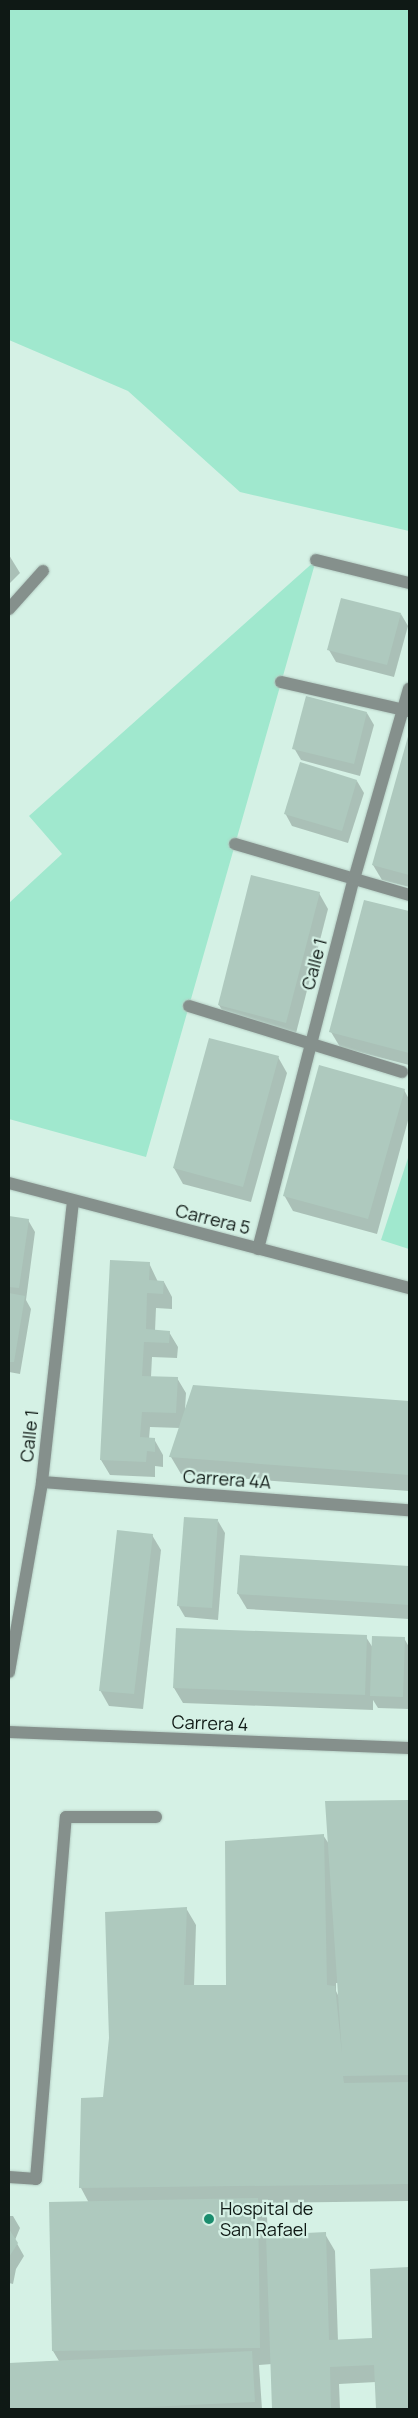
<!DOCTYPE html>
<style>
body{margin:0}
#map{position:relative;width:418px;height:2418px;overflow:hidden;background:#d5f1e5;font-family:Manrope,sans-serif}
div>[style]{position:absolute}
.green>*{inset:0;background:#a0e8ce}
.shadow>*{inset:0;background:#0003}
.building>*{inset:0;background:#aec9be}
.roads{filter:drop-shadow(0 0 1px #b5cec4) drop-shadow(0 0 1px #b5cec4)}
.minor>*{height:12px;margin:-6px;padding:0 6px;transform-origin:6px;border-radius:6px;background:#85908c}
.dots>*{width:14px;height:14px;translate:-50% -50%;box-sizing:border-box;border:2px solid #d5f1e5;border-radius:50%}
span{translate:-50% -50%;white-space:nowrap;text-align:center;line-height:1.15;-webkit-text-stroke:4.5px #d5f1e5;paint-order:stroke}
.street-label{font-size:18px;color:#0f1915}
.poi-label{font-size:18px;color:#0f1915}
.left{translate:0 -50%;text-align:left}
.frame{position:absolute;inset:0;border:10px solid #0f1915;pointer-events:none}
</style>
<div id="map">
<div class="green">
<i style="clip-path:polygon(9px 9px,409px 9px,409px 531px,240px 492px,128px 391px,9px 340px)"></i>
<i style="clip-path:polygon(316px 560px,146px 1157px,9px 1119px,9px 903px,62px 854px,29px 816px)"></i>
<i style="clip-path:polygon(409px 1155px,409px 1249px,381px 1240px)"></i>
</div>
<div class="shadow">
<i style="clip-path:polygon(9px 555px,20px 573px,9px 584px)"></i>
<i style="clip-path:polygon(401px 614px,408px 626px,394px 677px,336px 662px,329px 650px)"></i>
<i style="clip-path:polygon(367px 713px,374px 725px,360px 776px,301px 760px,294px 748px)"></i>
<i style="clip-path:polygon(409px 736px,409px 887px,382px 880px,373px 865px)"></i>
<i style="clip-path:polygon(357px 781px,364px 793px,348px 843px,292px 826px,285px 813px)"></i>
<i style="clip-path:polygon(319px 893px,328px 909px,295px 1037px,228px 1020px,219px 1005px)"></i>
<i style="clip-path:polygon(365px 901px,409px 912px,409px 1065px,340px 1047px,331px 1032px)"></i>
<i style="clip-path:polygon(278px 1057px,287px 1073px,251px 1202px,183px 1184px,174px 1168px)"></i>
<i style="clip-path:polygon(404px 1090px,409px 1099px,409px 1117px,377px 1234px,293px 1211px,284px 1195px)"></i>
<i style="clip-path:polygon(9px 1218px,28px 1220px,35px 1232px,26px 1300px,31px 1309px,20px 1374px,9px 1372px)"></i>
<i style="clip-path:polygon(149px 1263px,158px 1282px,164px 1282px,172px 1297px,172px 1309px,156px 1308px,155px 1331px,169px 1332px,178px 1347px,177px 1358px,152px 1357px,151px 1377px,177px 1378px,186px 1393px,185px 1410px,194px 1386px,409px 1403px,409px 1491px,181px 1474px,171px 1457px,180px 1428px,150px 1427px,149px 1439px,154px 1439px,163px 1455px,163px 1467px,155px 1466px,155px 1477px,110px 1475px,101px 1460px)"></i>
<i style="clip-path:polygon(218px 1521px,225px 1533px,218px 1620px,185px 1617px,178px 1605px)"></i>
<i style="clip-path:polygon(152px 1535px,161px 1550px,143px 1709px,109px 1706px,100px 1690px)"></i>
<i style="clip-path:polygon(241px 1557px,409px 1567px,409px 1619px,247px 1609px,238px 1594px)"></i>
<i style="clip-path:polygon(366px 1637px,373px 1648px,404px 1638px,409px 1647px,409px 1709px,378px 1708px,373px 1700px,373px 1710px,183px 1703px,174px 1688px)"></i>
<i style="clip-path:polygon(evenodd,326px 1802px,409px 1802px,409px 2201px,260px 2203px,267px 2217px,268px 2236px,325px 2234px,335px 2251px,338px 2341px,374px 2339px,371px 2270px,409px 2268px,409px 2409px,377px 2409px,376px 2382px,339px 2384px,340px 2409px,273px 2409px,272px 2364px,259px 2365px,262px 2409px,9px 2409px,9px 2364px,59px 2361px,53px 2351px,51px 2204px,89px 2203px,81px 2188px,83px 2099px,104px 2099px,186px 1908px,196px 1925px,194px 1986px,227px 1986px,323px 1835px,329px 1844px,326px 1802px,336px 1983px,338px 1983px,339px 1997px,336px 1991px,336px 1983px)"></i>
<i style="clip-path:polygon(9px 2216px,13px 2216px,20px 2228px,15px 2240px,24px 2256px,16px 2269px,13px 2284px,9px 2283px)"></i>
</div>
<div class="building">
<i style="clip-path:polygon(341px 598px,401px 613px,387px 665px,327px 650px)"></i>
<i style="clip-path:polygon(306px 696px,367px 712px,354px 764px,292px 749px)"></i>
<i style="clip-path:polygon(409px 733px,409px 875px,372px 865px)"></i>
<i style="clip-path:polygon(300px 762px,357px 780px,342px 831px,284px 814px)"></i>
<i style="clip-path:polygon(251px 875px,320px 892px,286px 1023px,218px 1005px)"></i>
<i style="clip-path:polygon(364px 900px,409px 911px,409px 1053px,329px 1032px)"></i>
<i style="clip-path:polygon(209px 1038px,279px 1056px,243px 1187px,173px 1168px)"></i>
<i style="clip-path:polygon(319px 1065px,405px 1089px,368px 1219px,283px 1196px)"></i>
<i style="clip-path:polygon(9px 1216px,29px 1219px,19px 1288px,9px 1287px)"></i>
<i style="clip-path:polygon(110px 1260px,150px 1262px,149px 1280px,164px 1281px,163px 1294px,147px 1293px,146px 1329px,170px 1331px,169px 1343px,144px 1342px,142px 1376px,178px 1377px,176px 1413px,142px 1412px,140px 1437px,155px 1438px,155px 1452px,147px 1451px,146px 1462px,100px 1460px)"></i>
<i style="clip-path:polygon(9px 1293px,25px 1296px,14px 1362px,9px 1362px)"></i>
<i style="clip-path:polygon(193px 1385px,409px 1401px,409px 1475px,169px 1457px)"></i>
<i style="clip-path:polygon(184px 1517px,218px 1519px,212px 1608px,177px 1606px)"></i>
<i style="clip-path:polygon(117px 1530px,153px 1534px,134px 1694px,99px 1691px)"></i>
<i style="clip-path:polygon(240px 1555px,409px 1566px,409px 1605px,237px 1594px)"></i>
<i style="clip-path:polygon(176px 1628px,367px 1635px,365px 1695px,173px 1688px)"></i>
<i style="clip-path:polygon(372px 1636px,405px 1637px,403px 1697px,370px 1696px)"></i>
<i style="clip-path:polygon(409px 1800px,409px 2075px,343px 2076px,344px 2083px,409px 2082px,409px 2184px,79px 2188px,81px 2098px,103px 2097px,109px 2038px,105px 1912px,187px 1907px,184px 1985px,226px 1985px,225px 1841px,324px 1834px,327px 1985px,335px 1986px,342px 2054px,325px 1801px)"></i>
<i style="clip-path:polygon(258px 2198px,260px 2348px,52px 2351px,49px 2202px)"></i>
<i style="clip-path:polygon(9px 2229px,18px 2243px,9px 2257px)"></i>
<i style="clip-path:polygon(326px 2232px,329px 2340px,372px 2338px,370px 2269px,409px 2267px,409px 2409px,376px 2409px,374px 2365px,330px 2367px,331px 2409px,272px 2409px,266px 2235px)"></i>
<i style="clip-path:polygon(252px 2351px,255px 2402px,106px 2409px,9px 2409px,9px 2363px)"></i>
</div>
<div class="roads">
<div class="minor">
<i style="left:316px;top:560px;width:96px;rotate:13.9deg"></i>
<i style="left:9px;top:609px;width:51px;rotate:-48.2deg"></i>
<i style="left:281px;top:682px;width:131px;rotate:12.8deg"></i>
<i style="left:235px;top:844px;width:181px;rotate:16.3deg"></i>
<i style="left:189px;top:1006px;width:223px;rotate:17.2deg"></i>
<i style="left:9px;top:1183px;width:414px;rotate:14.7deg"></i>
<i style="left:258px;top:1249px;width:382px;rotate:-75.5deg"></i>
<i style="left:354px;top:879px;width:198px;rotate:-73.9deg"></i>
<i style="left:42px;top:1482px;width:368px;rotate:4.4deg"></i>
<i style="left:9px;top:1672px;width:193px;rotate:-80.1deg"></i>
<i style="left:42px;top:1482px;width:283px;rotate:-83.7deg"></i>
<i style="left:9px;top:1732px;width:400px;rotate:2.3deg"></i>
<i style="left:9px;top:2177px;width:27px;rotate:4deg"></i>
<i style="left:36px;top:2179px;width:363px;rotate:-85.3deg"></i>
<i style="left:66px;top:1817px;width:90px"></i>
</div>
</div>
<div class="dots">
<i style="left:209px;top:2219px;background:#1a8d6e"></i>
</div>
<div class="street-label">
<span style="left:314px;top:964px;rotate:-75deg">Calle 1</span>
<span style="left:213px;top:1219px;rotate:14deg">Carrera 5</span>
<span style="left:29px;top:1436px;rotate:-84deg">Calle 1</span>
<span style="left:227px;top:1479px;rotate:4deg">Carrera 4A</span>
<span style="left:210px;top:1723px;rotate:2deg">Carrera 4</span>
</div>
<div class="poi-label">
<span class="left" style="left:220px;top:2219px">Hospital de<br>San Rafael</span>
</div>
<div class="frame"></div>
</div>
